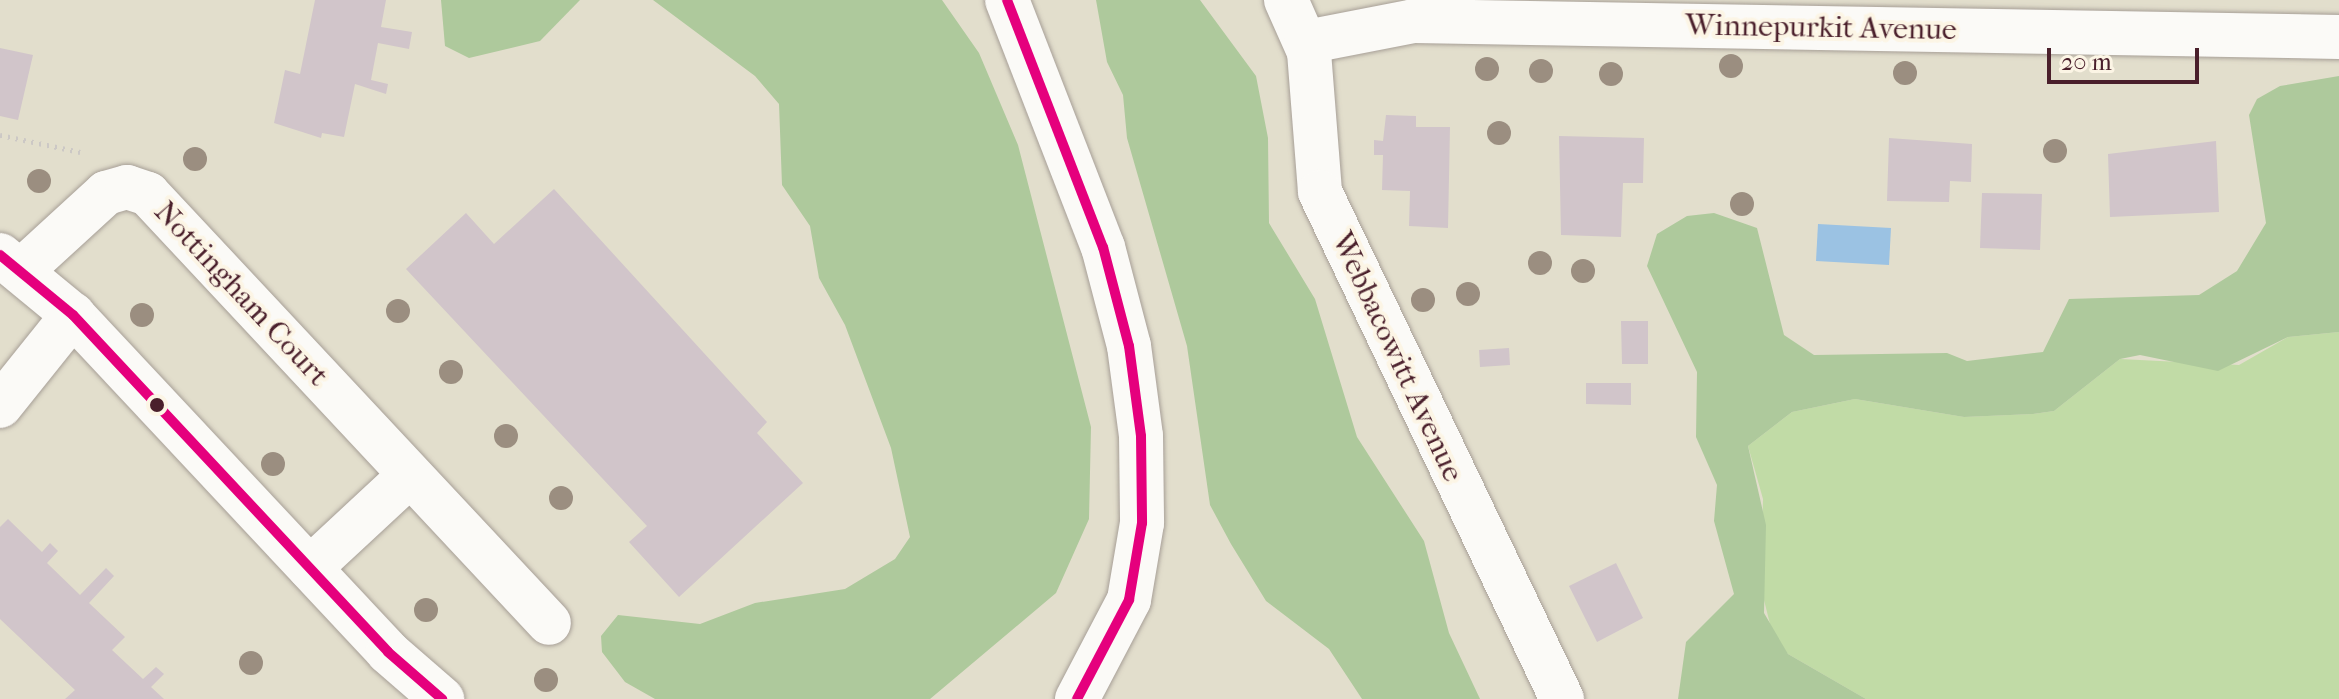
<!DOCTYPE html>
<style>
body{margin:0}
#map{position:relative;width:2339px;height:699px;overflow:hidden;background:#e2decc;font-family:"IM FELL French Canon",serif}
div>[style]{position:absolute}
.green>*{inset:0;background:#c1dba6}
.forest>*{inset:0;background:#aec99c}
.water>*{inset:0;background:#9bc2e3}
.building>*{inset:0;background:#d1c5ca}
.path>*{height:5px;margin-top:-2.5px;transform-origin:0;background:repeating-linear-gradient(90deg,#ccc8c5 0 2px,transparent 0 8px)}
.roads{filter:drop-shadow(0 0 2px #a79f97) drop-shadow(0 0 2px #a79f97)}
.minor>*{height:44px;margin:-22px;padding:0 22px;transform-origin:22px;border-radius:22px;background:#fbfaf7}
.bus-1>*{height:10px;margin:-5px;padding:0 5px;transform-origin:5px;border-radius:5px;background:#e5007d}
.trees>*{width:24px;height:24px;margin:-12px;border-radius:50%;background:#9b8e80}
.dots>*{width:22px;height:22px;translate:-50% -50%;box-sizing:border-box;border:4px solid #fcf5e5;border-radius:50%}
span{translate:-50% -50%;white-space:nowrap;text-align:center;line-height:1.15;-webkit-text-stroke:8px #fcf5e5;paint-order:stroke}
.street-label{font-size:30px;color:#4a1f2b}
.scale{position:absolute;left:2047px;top:48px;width:152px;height:36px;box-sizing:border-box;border:4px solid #4a1f2b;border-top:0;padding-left:10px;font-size:24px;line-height:28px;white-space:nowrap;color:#4a1f2b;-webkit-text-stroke:6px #fcf5e5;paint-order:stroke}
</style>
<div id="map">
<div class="green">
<i style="clip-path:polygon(2339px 332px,2339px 699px,1866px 699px,1788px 654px,1773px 636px,1761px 588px,1763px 499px,1748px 446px,1792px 412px,1855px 399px,1964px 417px,2033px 414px,2054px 411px,2120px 359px,2239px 365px,2288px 337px)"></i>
</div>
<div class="forest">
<i style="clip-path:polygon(441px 0,580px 0,540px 41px,469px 58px,445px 46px)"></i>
<i style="clip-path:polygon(653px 0,942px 0,979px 53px,1018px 145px,1091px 427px,1089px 519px,1056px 593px,930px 699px,655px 699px,625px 682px,602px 652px,601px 636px,618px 615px,700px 624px,755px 603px,845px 589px,895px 559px,910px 537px,891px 448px,845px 325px,819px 278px,810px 226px,782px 185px,779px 104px,755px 76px)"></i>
<i style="clip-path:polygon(1096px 0,1200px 0,1256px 76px,1268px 138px,1269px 223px,1315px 299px,1357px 437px,1424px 541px,1449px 633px,1480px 699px,1362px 699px,1329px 649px,1266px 601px,1231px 544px,1210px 505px,1187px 346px,1127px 138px,1123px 95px,1107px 62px)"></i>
<i style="clip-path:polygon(2339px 76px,2339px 332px,2288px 337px,2218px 371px,2140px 355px,2120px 359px,2054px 411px,2033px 414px,1964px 417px,1855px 399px,1792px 412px,1748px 446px,1766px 525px,1764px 613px,1788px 654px,1866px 699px,1678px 699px,1686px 642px,1734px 594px,1714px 521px,1717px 485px,1696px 437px,1697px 372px,1647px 266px,1657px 234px,1687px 216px,1714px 213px,1757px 228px,1784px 335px,1814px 355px,1947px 353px,1967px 361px,2043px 352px,2069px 299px,2199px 295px,2237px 271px,2266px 223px,2249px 115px,2257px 99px,2280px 86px)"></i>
</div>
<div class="water">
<i style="clip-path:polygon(1818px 224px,1891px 228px,1889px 265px,1816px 261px)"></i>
</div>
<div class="building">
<i style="clip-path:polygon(315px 0,386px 0,381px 27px,412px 32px,409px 49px,378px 43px,371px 80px,388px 84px,386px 94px,355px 84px,344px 137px,322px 133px,321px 138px,274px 123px,285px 70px,300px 74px)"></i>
<i style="clip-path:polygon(0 48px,33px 55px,18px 120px,0 116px)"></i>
<i style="clip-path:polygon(1386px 115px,1416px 116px,1416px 127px,1450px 127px,1448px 228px,1409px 226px,1410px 191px,1382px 190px,1383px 155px,1374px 155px,1374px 140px,1383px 141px)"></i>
<i style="clip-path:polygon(1559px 136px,1644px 138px,1643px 183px,1623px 183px,1621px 237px,1561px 235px)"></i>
<i style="clip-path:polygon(1889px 138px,1972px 144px,1971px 182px,1950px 181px,1949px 202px,1887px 201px)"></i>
<i style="clip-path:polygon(2216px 141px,2219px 212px,2110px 217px,2108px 154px)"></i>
<i style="clip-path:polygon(554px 189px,767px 422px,757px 433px,803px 483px,679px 597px,629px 542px,647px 526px,406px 269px,466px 213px,494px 244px)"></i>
<i style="clip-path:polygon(1982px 193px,2042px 194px,2040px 250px,1980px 248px)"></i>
<i style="clip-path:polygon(1621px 321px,1648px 321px,1648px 364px,1622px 364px)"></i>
<i style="clip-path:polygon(1509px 348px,1510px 365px,1480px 367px,1479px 350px)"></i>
<i style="clip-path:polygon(1586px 383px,1631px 383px,1631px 405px,1586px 404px)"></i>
<i style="clip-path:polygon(8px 519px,42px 552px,50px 543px,58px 551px,47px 563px,80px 595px,106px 568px,114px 576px,89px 603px,125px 637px,112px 650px,143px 679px,156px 667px,164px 674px,151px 687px,164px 699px,65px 699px,75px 690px,0 619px,0 527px)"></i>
<i style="clip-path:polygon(1616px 563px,1643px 618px,1597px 642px,1569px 586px)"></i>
</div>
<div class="path">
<i style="left:0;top:135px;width:82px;rotate:12deg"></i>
</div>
<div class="roads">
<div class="minor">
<i style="left:1007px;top:0;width:265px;rotate:68.8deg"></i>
<i style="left:1103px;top:247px;width:102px;rotate:75.3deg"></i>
<i style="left:1129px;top:346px;width:91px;rotate:82.4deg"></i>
<i style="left:1141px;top:436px;width:87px;rotate:89.3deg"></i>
<i style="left:1142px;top:523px;width:78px;rotate:99.6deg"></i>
<i style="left:1129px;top:600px;width:112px;rotate:117.7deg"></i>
<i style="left:1286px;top:0;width:57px;rotate:66.1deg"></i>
<i style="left:1309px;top:52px;width:140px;rotate:85.5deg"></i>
<i style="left:1320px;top:192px;width:562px;rotate:64.48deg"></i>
<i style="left:1306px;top:42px;width:110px;rotate:-11deg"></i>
<i style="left:1414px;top:21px;width:925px;rotate:0.99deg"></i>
<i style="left:0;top:255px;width:94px;rotate:39.4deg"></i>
<i style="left:73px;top:315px;width:461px;rotate:46.9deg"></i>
<i style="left:388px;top:652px;width:72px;rotate:41deg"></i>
<i style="left:22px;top:270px;width:114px;rotate:-42.5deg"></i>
<i style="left:106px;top:193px;width:22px;rotate:-16deg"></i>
<i style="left:127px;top:187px;width:22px;rotate:18deg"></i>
<i style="left:148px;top:194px;width:587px;rotate:46.93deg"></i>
<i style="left:0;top:406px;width:117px;rotate:-51.3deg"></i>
<i style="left:310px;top:568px;width:135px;rotate:-42.9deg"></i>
</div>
</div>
<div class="bus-1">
<i style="left:1007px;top:0;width:265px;rotate:68.8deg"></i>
<i style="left:1103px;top:247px;width:102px;rotate:75.3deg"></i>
<i style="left:1129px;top:346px;width:91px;rotate:82.4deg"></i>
<i style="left:1141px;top:436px;width:87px;rotate:89.3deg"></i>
<i style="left:1142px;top:523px;width:78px;rotate:99.6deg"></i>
<i style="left:1129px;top:600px;width:112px;rotate:117.7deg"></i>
<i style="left:0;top:255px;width:94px;rotate:39.4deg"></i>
<i style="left:73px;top:315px;width:461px;rotate:46.9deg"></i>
<i style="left:388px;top:652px;width:72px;rotate:41deg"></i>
</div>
<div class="trees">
<i style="left:1731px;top:66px"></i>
<i style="left:1487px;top:69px"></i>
<i style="left:1541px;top:71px"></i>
<i style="left:1905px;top:73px"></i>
<i style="left:1611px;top:74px"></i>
<i style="left:1499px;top:133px"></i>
<i style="left:2055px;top:151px"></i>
<i style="left:195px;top:159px"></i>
<i style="left:39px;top:181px"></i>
<i style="left:1742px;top:204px"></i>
<i style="left:1540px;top:263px"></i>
<i style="left:1583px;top:271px"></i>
<i style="left:1468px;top:294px"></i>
<i style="left:1423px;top:300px"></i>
<i style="left:398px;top:311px"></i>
<i style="left:142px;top:315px"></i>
<i style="left:451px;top:372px"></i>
<i style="left:506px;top:436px"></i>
<i style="left:273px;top:464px"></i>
<i style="left:561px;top:498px"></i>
<i style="left:426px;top:610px"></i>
<i style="left:251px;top:663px"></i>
<i style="left:546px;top:680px"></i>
</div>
<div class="dots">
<i style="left:157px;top:405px;background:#4a1f2b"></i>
</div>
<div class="street-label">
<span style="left:1821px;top:28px;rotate:1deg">Winnepurkit Avenue</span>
<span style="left:241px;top:294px;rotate:47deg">Nottingham Court</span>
<span style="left:1397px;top:357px;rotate:65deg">Webbacowitt Avenue</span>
</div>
<div class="scale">20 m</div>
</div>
